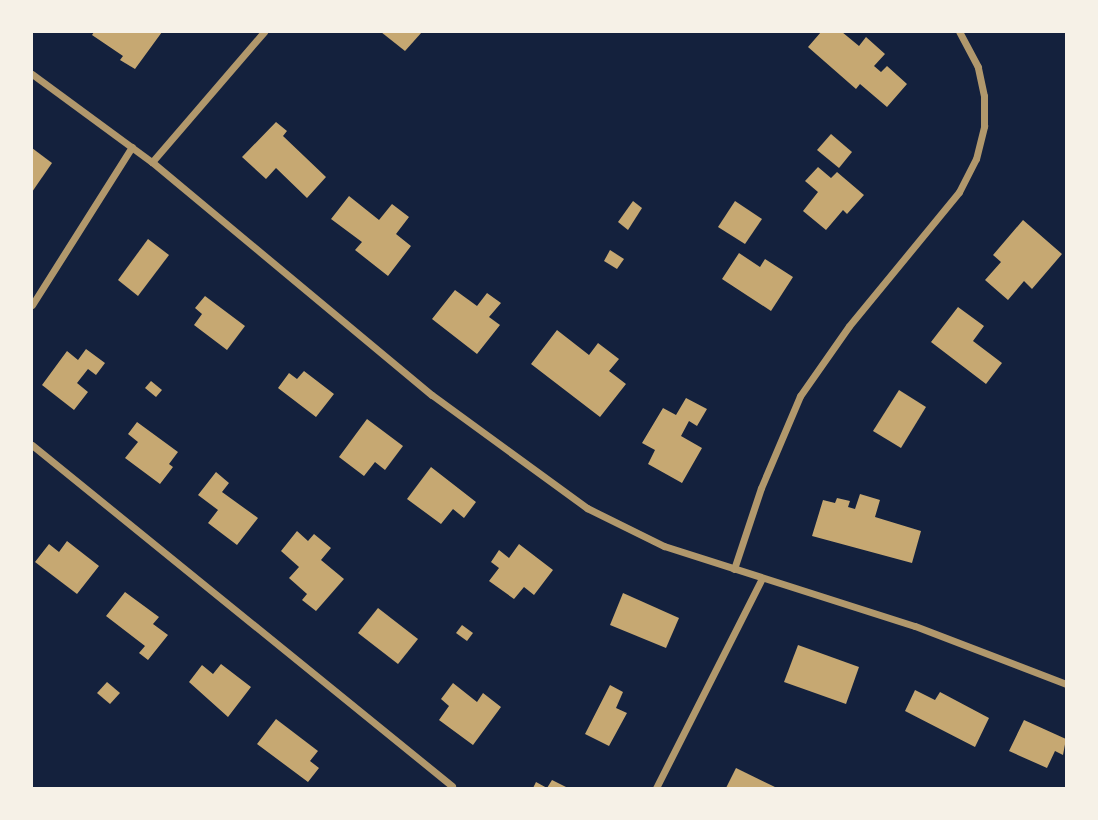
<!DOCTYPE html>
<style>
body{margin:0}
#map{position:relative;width:1098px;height:820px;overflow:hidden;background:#14213d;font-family:"Open Sans",sans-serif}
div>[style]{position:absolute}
.building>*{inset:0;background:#c6a872}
.minor>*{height:7px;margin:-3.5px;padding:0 3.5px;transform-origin:3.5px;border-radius:3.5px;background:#b1986c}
span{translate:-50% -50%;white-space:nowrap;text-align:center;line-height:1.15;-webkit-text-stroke:6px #f6f1e7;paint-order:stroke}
.frame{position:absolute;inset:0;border:33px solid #f6f1e7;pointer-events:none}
</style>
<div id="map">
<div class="building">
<i style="clip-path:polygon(94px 32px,162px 32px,135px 69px,120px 60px,123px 56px,92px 35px)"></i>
<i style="clip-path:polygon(381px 32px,422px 32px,405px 51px)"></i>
<i style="clip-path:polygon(821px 32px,842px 32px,859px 46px,866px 37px,885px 54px,874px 66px,881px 72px,887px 66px,907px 84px,887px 107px,860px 84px,856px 89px,808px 47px)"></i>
<i style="clip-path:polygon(276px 122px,287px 131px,283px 136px,326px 177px,307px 198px,276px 168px,266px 179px,242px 157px)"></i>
<i style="clip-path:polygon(831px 134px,852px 152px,839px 168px,817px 150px)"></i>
<i style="clip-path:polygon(32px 148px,52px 163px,32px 192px)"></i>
<i style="clip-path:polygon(818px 167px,831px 178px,837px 172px,864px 195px,847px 214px,843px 210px,826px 230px,803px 211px,818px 192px,805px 181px)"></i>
<i style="clip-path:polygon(349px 196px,379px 220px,392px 204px,409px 217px,396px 234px,411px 246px,388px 276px,355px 250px,362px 242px,331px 219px)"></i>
<i style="clip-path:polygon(633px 201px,642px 208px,628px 230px,618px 222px)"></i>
<i style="clip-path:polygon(735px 201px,762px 219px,745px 244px,718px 227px)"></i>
<i style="clip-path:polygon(1023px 220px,1062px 254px,1032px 289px,1024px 281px,1008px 300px,985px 280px,1001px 262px,993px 255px)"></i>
<i style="clip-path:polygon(148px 239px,169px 255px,138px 296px,118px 280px)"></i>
<i style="clip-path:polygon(610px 250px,624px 259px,617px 269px,604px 261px)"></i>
<i style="clip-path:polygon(739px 253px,760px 267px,765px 259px,793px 277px,771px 311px,722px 279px)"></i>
<i style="clip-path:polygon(455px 290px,477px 306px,487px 293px,501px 303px,489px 317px,500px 325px,477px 354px,432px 319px)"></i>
<i style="clip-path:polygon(205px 296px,245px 326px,227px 350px,194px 325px,202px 314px,195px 308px)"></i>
<i style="clip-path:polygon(958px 307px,984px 326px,973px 341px,1002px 363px,986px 384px,931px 342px)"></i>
<i style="clip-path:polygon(557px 330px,589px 355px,598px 343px,619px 359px,609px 371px,626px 384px,600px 417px,531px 364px)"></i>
<i style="clip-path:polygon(86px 349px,105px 363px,96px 375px,88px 369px,77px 383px,88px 392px,74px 410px,42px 385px,67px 351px,78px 360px)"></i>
<i style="clip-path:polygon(304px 371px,334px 394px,316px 417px,278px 388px,289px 373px,297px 379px)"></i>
<i style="clip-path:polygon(151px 381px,162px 390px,156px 397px,145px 388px)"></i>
<i style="clip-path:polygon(899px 390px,926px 407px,901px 448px,873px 431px)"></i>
<i style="clip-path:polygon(686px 398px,707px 409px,697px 426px,689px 421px,681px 436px,702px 448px,682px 483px,648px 464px,655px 450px,642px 443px,663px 408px,676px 415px)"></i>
<i style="clip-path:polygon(367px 419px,403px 446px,385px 470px,375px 462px,364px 476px,339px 457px)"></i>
<i style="clip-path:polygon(137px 422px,178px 452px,169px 464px,173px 467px,160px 484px,125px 458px,138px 442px,128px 434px)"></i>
<i style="clip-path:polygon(431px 467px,476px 502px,464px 518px,453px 509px,441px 524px,407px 499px)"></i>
<i style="clip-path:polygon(216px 472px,229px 483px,222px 492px,258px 518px,237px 545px,208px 523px,218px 510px,198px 495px)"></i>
<i style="clip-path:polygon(860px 494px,880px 500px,875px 517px,921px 531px,912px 563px,812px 536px,823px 500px,835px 503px,837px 498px,850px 501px,848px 507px,855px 509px)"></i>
<i style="clip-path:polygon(297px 531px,308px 541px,314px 534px,331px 548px,321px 560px,344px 579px,316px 611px,302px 600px,307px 594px,289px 578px,299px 567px,281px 551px)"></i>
<i style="clip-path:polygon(67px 541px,99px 566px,77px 594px,35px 562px,49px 544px,59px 552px)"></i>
<i style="clip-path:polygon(519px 544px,553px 570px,534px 595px,524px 587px,514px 599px,489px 581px,499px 568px,491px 562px,499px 550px,509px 558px)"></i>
<i style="clip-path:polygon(125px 592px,159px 617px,153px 624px,168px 635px,148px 660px,139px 653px,145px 646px,106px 616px)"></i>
<i style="clip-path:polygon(623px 593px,679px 618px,666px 648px,610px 625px)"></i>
<i style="clip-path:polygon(378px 608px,418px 639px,398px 664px,358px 633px)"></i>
<i style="clip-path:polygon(462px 625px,473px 633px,467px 641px,456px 633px)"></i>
<i style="clip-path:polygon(798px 645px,859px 667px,846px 704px,784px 682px)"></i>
<i style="clip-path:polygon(221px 664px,251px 687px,228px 717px,189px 682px,202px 665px,213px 674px)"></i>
<i style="clip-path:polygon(107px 682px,120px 693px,110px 704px,97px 693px)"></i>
<i style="clip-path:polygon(453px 683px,477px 702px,483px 693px,501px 707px,473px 745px,439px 720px,449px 706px,441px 699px)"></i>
<i style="clip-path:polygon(610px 685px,623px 692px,616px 708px,627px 713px,609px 746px,585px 734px)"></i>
<i style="clip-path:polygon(915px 690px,935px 700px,940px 692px,989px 718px,975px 747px,905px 711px)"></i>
<i style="clip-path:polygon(276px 719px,318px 751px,310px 761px,319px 768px,308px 782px,257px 744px)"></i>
<i style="clip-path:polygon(1024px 720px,1066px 739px,1063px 755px,1055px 751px,1047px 768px,1009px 751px)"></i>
<i style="clip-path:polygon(736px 768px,777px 788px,726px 788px)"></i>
<i style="clip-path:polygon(552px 780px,568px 788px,533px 788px,536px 782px,547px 788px)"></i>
</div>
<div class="minor">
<i style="left:32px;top:74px;width:149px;rotate:36.3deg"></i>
<i style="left:152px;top:162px;width:364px;rotate:39.8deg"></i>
<i style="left:432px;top:395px;width:192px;rotate:36.1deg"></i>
<i style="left:587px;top:508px;width:86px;rotate:26.3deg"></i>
<i style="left:664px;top:546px;width:263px;rotate:17.7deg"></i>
<i style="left:915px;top:626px;width:162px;rotate:21deg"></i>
<i style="left:152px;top:162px;width:172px;rotate:-49.3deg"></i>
<i style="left:32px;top:305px;width:187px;rotate:-57.7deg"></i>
<i style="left:32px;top:445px;width:541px;rotate:39.07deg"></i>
<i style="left:734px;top:569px;width:85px;rotate:-71.6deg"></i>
<i style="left:761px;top:488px;width:100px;rotate:-67deg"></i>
<i style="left:800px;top:396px;width:85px;rotate:-55deg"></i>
<i style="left:849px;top:326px;width:173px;rotate:-50.6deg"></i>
<i style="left:959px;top:192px;width:37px;rotate:-63deg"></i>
<i style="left:976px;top:159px;width:34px;rotate:-76deg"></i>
<i style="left:984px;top:126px;width:30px;rotate:-90deg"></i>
<i style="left:984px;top:96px;width:30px;rotate:-102deg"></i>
<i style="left:978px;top:67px;width:40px;rotate:-118deg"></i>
<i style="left:656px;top:788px;width:235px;rotate:-63.2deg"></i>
</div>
<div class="frame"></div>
</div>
